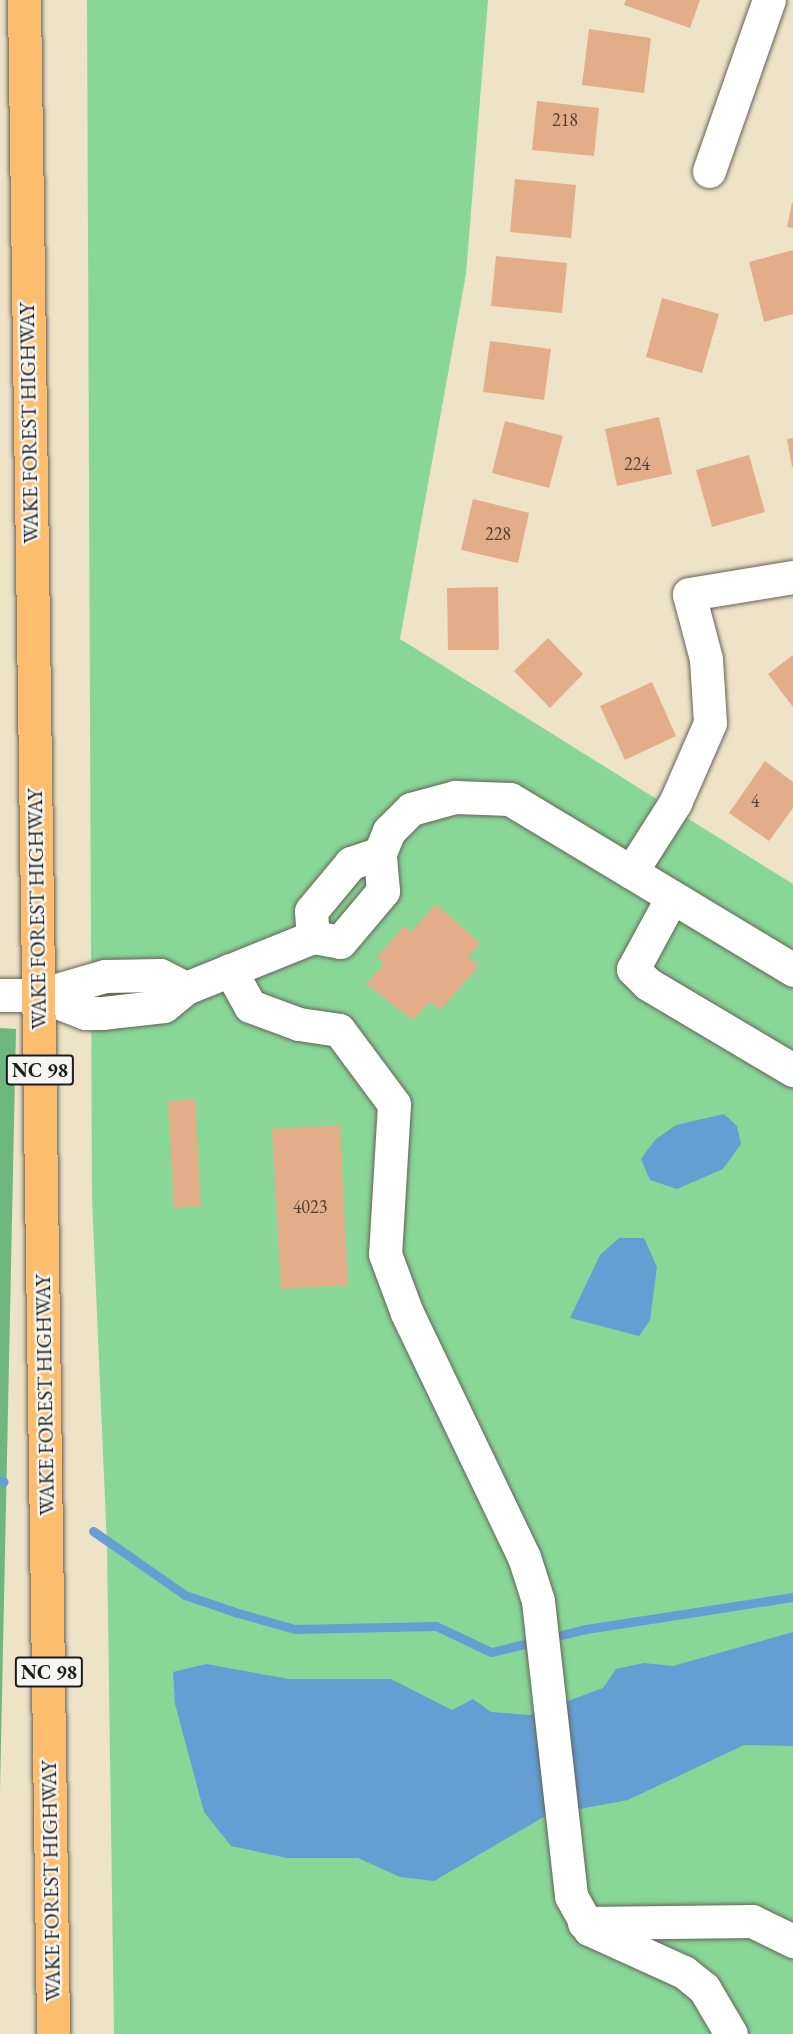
<!DOCTYPE html>
<style>
body{margin:0}
#map{position:relative;width:793px;height:2034px;overflow:hidden;background:#eee3c7;font-family:"EB Garamond",serif}
div>[style]{position:absolute}
.green>*{inset:0;background:#88d797}
.forest>*{inset:0;background:#6eb880}
.water>*{inset:0;background:#649ed3}
.stream>*{height:9px;margin:-4.5px;padding:0 4.5px;transform-origin:4.5px;border-radius:4.5px;background:#649ed3}
.building>*{inset:0;background:#e3ad8a}
.roads{filter:drop-shadow(0 0 2px #666258) drop-shadow(0 0 2px #666258)}
.minor>*{height:33px;margin:-16.5px;padding:0 16.5px;transform-origin:16.5px;border-radius:16.5px;background:#fff}
.highway>*{height:33px;margin:-16.5px;padding:0 16.5px;transform-origin:16.5px;border-radius:16.5px;background:#fcbd6f}
span{translate:-50% -50%;white-space:nowrap;text-align:center;line-height:1.15;-webkit-text-stroke:5px #f6f6f2;paint-order:stroke}
.number-label{font-size:18px;color:#4e4038}
.number-label span{-webkit-text-stroke-width:0}
.shield-label span{padding:2px 4px;background:#f6f6f2;border:2px solid;border-radius:4px;-webkit-text-stroke-width:0}
.shield-label{font-size:20px;color:#1c1c1c;font-weight:700}
.street-label{font-size:21px;color:#1c1c1c}
</style>
<div id="map">
<div class="green">
<i style="clip-path:polygon(87px 0,488px 0,466px 274px,400px 639px,793px 884px,793px 2034px,114px 2034px,107px 1546px,92px 1199px)"></i>
</div>
<div class="forest">
<i style="clip-path:polygon(0 1028px,16px 1029px,0 1791px)"></i>
</div>
<div class="water">
<i style="clip-path:polygon(724px 1114px,737px 1126px,741px 1144px,723px 1169px,677px 1189px,650px 1180px,641px 1159px,655px 1140px,676px 1125px)"></i>
<i style="clip-path:polygon(619px 1238px,644px 1238px,657px 1267px,650px 1320px,639px 1336px,570px 1318px,600px 1255px)"></i>
<i style="clip-path:polygon(793px 1632px,793px 1746px,744px 1745px,628px 1800px,547px 1815px,434px 1881px,400px 1877px,358px 1858px,287px 1858px,231px 1846px,204px 1812px,175px 1704px,173px 1672px,206px 1664px,289px 1679px,391px 1679px,452px 1710px,473px 1699px,491px 1712px,530px 1715px,603px 1688px,616px 1669px,644px 1663px,673px 1666px)"></i>
</div>
<div class="stream">
<i style="left:0;top:1480px;width:4px;rotate:27deg"></i>
<i style="left:93px;top:1531px;width:112px;rotate:34.8deg"></i>
<i style="left:185px;top:1595px;width:56px;rotate:18.8deg"></i>
<i style="left:238px;top:1613px;width:59px;rotate:15.7deg"></i>
<i style="left:295px;top:1629px;width:141px;rotate:-1.2deg"></i>
<i style="left:436px;top:1626px;width:61px;rotate:25.3deg"></i>
<i style="left:491px;top:1652px;width:98px;rotate:-13.6deg"></i>
<i style="left:586px;top:1629px;width:209px;rotate:-8.8deg"></i>
</div>
<div class="building">
<i style="clip-path:polygon(626px 0,700px 0,690px 28px,624px 5px)"></i>
<i style="clip-path:polygon(589px 29px,651px 38px,644px 93px,582px 85px)"></i>
<i style="clip-path:polygon(537px 101px,599px 108px,594px 156px,532px 150px)"></i>
<i style="clip-path:polygon(515px 179px,576px 185px,571px 238px,510px 232px)"></i>
<i style="clip-path:polygon(792px 203px,793px 203px,793px 228px,787px 227px)"></i>
<i style="clip-path:polygon(793px 250px,793px 314px,764px 322px,749px 262px)"></i>
<i style="clip-path:polygon(496px 256px,567px 263px,562px 313px,491px 306px)"></i>
<i style="clip-path:polygon(662px 298px,719px 314px,702px 373px,646px 357px)"></i>
<i style="clip-path:polygon(490px 341px,551px 349px,544px 400px,483px 392px)"></i>
<i style="clip-path:polygon(659px 417px,672px 474px,617px 486px,605px 429px)"></i>
<i style="clip-path:polygon(505px 421px,563px 436px,549px 488px,492px 473px)"></i>
<i style="clip-path:polygon(793px 438px,793px 467px,792px 467px,787px 439px)"></i>
<i style="clip-path:polygon(749px 455px,765px 512px,712px 527px,696px 470px)"></i>
<i style="clip-path:polygon(473px 499px,529px 513px,518px 563px,461px 550px)"></i>
<i style="clip-path:polygon(498px 587px,499px 650px,448px 650px,447px 588px)"></i>
<i style="clip-path:polygon(548px 638px,583px 674px,550px 708px,514px 671px)"></i>
<i style="clip-path:polygon(793px 655px,793px 707px,768px 674px)"></i>
<i style="clip-path:polygon(652px 682px,676px 736px,625px 760px,600px 706px)"></i>
<i style="clip-path:polygon(765px 761px,793px 782px,793px 808px,769px 841px,729px 813px)"></i>
<i style="clip-path:polygon(436px 904px,480px 943px,468px 957px,479px 966px,440px 1010px,430px 1001px,413px 1020px,366px 984px,384px 964px,377px 957px,404px 926px,411px 932px)"></i>
<i style="clip-path:polygon(195px 1099px,201px 1206px,174px 1208px,168px 1101px)"></i>
<i style="clip-path:polygon(340px 1125px,348px 1285px,281px 1289px,272px 1129px)"></i>
</div>
<div class="roads">
<div class="minor">
<i style="left:709px;top:171px;width:181px;rotate:-70.7deg"></i>
<i style="left:380px;top:853px;width:24px;rotate:-68deg"></i>
<i style="left:389px;top:831px;width:31px;rotate:-45deg"></i>
<i style="left:411px;top:809px;width:46px;rotate:-15.3deg"></i>
<i style="left:455px;top:797px;width:55px;rotate:2.1deg"></i>
<i style="left:510px;top:799px;width:331px;rotate:31.1deg"></i>
<i style="left:631px;top:872px;width:82px;rotate:-57.5deg"></i>
<i style="left:675px;top:803px;width:87px;rotate:-66.4deg"></i>
<i style="left:710px;top:723px;width:64px;rotate:-93.6deg"></i>
<i style="left:706px;top:659px;width:67px;rotate:-104.7deg"></i>
<i style="left:689px;top:594px;width:105px;rotate:-9.3deg"></i>
<i style="left:672px;top:897px;width:82px;rotate:118.4deg"></i>
<i style="left:633px;top:969px;width:21px;rotate:45deg"></i>
<i style="left:648px;top:984px;width:169px;rotate:30.7deg"></i>
<i style="left:230px;top:970px;width:41px;rotate:60.9deg"></i>
<i style="left:250px;top:1006px;width:52px;rotate:20.2deg"></i>
<i style="left:299px;top:1024px;width:40px;rotate:8.5deg"></i>
<i style="left:339px;top:1030px;width:92px;rotate:53.4deg"></i>
<i style="left:394px;top:1104px;width:150px;rotate:93.4deg"></i>
<i style="left:385px;top:1254px;width:63px;rotate:69.6deg"></i>
<i style="left:407px;top:1313px;width:271px;rotate:64.4deg"></i>
<i style="left:524px;top:1557px;width:46px;rotate:72.3deg"></i>
<i style="left:538px;top:1601px;width:297px;rotate:83.6deg"></i>
<i style="left:571px;top:1896px;width:38px;rotate:61deg"></i>
<i style="left:589px;top:1929px;width:104px;rotate:24.4deg"></i>
<i style="left:684px;top:1972px;width:26px;rotate:39deg"></i>
<i style="left:704px;top:1988px;width:53px;rotate:59.6deg"></i>
<i style="left:186px;top:988px;width:137px;rotate:-21.9deg"></i>
<i style="left:313px;top:937px;width:27px;rotate:10deg"></i>
<i style="left:340px;top:942px;width:67px;rotate:-49.9deg"></i>
<i style="left:383px;top:891px;width:38px;rotate:-95deg"></i>
<i style="left:380px;top:853px;width:31px;rotate:161deg"></i>
<i style="left:351px;top:863px;width:62px;rotate:129.8deg"></i>
<i style="left:311px;top:911px;width:26px;rotate:86deg"></i>
<i style="left:0;top:995px;width:39px"></i>
<i style="left:39px;top:995px;width:69px;rotate:-16.1deg"></i>
<i style="left:105px;top:976px;width:55px;rotate:-1deg"></i>
<i style="left:160px;top:975px;width:29px;rotate:27deg"></i>
<i style="left:186px;top:988px;width:28px;rotate:141deg"></i>
<i style="left:164px;top:1006px;width:61px;rotate:173.5deg"></i>
<i style="left:103px;top:1013px;width:18px;rotate:180deg"></i>
<i style="left:85px;top:1013px;width:49px;rotate:-158.6deg"></i>
<i style="left:584px;top:1923px;width:168px;rotate:-0.7deg"></i>
<i style="left:752px;top:1921px;width:46px;rotate:26deg"></i>
</div>
<div class="highway">
<i style="left:24px;top:0;width:2034px;rotate:89.18deg"></i>
</div>
</div>
<div class="number-label">
<span style="left:565px;top:120px">218</span>
<span style="left:637px;top:464px">224</span>
<span style="left:498px;top:534px">228</span>
<span style="left:755px;top:801px">4</span>
<span style="left:310px;top:1207px">4023</span>
</div>
<div class="shield-label">
<span style="left:40px;top:1070px">NC 98</span>
<span style="left:49px;top:1672px">NC 98</span>
</div>
<div class="street-label">
<span style="left:29px;top:423px;rotate:-91deg">WAKE FOREST HIGHWAY</span>
<span style="left:37px;top:909px;rotate:-91deg">WAKE FOREST HIGHWAY</span>
<span style="left:45px;top:1395px;rotate:-91deg">WAKE FOREST HIGHWAY</span>
<span style="left:51px;top:1881px;rotate:-91deg">WAKE FOREST HIGHWAY</span>
</div>
</div>
